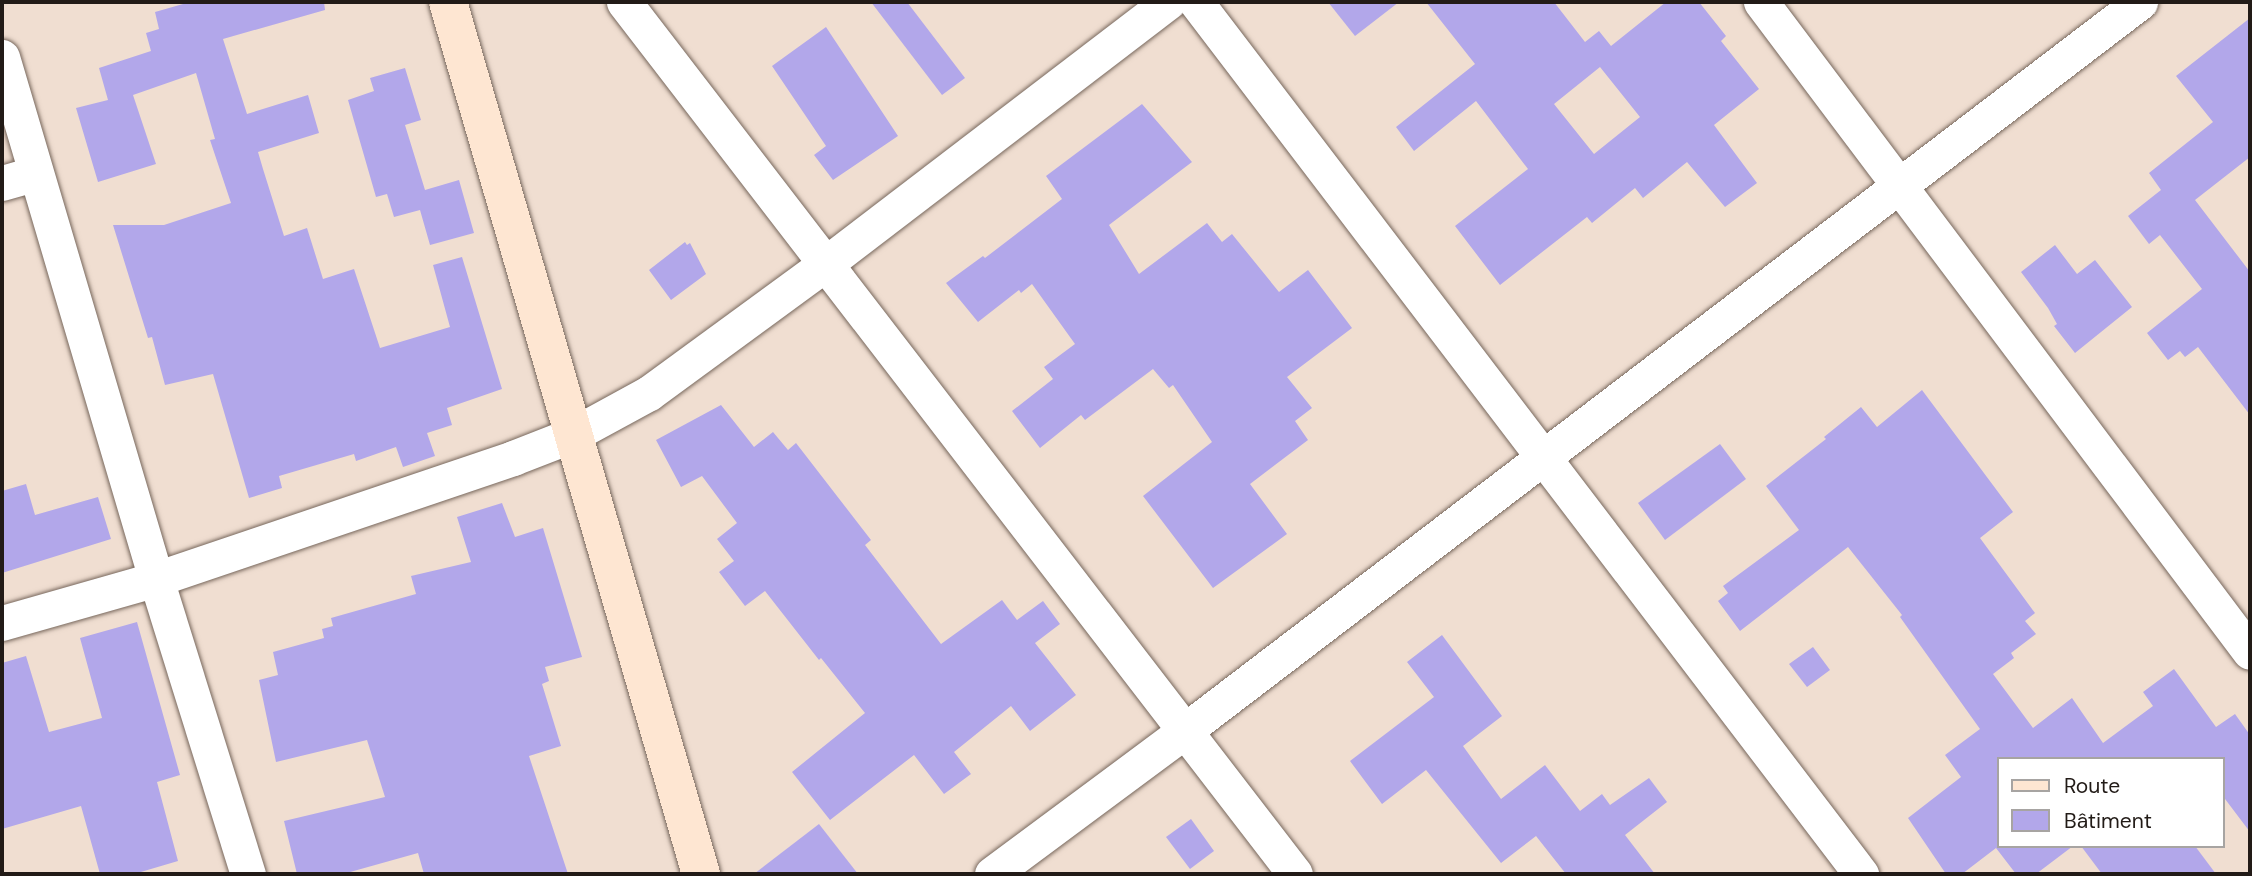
<!DOCTYPE html>
<meta charset="utf-8">
<style>
body{margin:0}
#map{position:relative;width:2252px;height:876px;overflow:hidden;background:#f0ded1;font-family:"DM Sans",sans-serif}
div>[style]{position:absolute}
.building>*{inset:0;background:#b2a7ea}
.roads{filter:drop-shadow(0 0 2px #77675c) drop-shadow(0 0 2px #77675c)}
.street>*{height:35px;margin:-17.5px;padding:0 17.5px;transform-origin:17.5px;border-radius:17.5px;background:#fff}
.secondary>*{height:38px;margin:-19px;padding:0 19px;transform-origin:19px;border-radius:19px;background:#fee6d2}
span{translate:-50% -50%;white-space:nowrap;text-align:center;line-height:1.15;-webkit-text-stroke:5px #fff;paint-order:stroke}
.frame{position:absolute;inset:0;border:4px solid #221b17;pointer-events:none}
.legend{position:absolute;left:1997px;top:757px;width:228px;height:91px;box-sizing:border-box;background:#fff;border:2px solid #a7a4a2;margin:0;padding:9px 12px;list-style:none;font-size:21px;color:#221b17}
.legend li{display:flex;align-items:center;gap:14px;height:35px}
.legend b{width:35px;border:2px solid #a7a4a2}
</style>
<div id="map">
<div class="building">
<i style="clip-path:polygon(190px 2px,324px 2px,325px 10px,223px 39px,247px 114px,308px 95px,319px 133px,258px 152px,263px 169px,284px 236px,307px 228px,323px 279px,354px 269px,380px 348px,450px 327px,433px 265px,462px 257px,502px 389px,447px 408px,452px 425px,427px 433px,435px 456px,403px 467px,396px 447px,356px 461px,354px 454px,279px 476px,282px 488px,249px 498px,213px 374px,165px 385px,152px 337px,148px 338px,113px 225px,164px 225px,231px 203px,210px 140px,215px 139px,196px 73px,133px 95px,156px 164px,98px 182px,76px 108px,108px 100px,99px 68px,151px 51px,146px 33px,159px 29px,155px 12px)"></i>
<i style="clip-path:polygon(871px 2px,907px 2px,965px 78px,942px 95px)"></i>
<i style="clip-path:polygon(1328px 2px,1399px 2px,1355px 36px)"></i>
<i style="clip-path:polygon(evenodd,1426px 2px,1554px 2px,1585px 42px,1599px 31px,1611px 46px,1666px 2px,1699px 2px,1726px 36px,1721px 41px,1759px 89px,1714px 125px,1757px 183px,1725px 207px,1687px 162px,1643px 198px,1635px 188px,1592px 223px,1587px 217px,1500px 285px,1455px 226px,1528px 169px,1476px 101px,1414px 151px,1396px 127px,1475px 64px,1426px 2px,1600px 67px,1640px 117px,1594px 154px,1554px 104px,1600px 67px)"></i>
<i style="clip-path:polygon(2250px 18px,2250px 157px,2195px 200px,2250px 272px,2250px 415px,2198px 347px,2185px 357px,2180px 351px,2168px 360px,2147px 333px,2202px 289px,2160px 235px,2149px 244px,2128px 216px,2161px 190px,2149px 173px,2213px 122px,2176px 76px)"></i>
<i style="clip-path:polygon(826px 27px,898px 136px,833px 180px,814px 155px,826px 146px,772px 66px)"></i>
<i style="clip-path:polygon(405px 68px,421px 120px,405px 125px,425px 190px,459px 180px,474px 233px,430px 245px,420px 210px,394px 217px,387px 194px,376px 197px,348px 100px,374px 91px,370px 78px)"></i>
<i style="clip-path:polygon(1142px 104px,1192px 162px,1109px 225px,1139px 274px,1207px 223px,1222px 242px,1232px 234px,1279px 292px,1308px 270px,1352px 328px,1287px 377px,1312px 408px,1295px 421px,1308px 440px,1250px 484px,1287px 534px,1213px 588px,1143px 496px,1212px 442px,1173px 385px,1169px 388px,1153px 369px,1085px 420px,1081px 415px,1040px 448px,1012px 411px,1053px 379px,1044px 367px,1075px 344px,1032px 284px,1021px 293px,1019px 290px,978px 322px,946px 283px,983px 256px,985px 258px,1062px 199px,1046px 176px)"></i>
<i style="clip-path:polygon(685px 242px,687px 245px,690px 243px,706px 274px,671px 300px,649px 270px)"></i>
<i style="clip-path:polygon(2055px 245px,2077px 274px,2095px 260px,2132px 307px,2075px 353px,2054px 326px,2057px 324px,2048px 308px,2021px 272px)"></i>
<i style="clip-path:polygon(1922px 390px,2013px 512px,1980px 538px,2035px 613px,2025px 621px,2036px 634px,2011px 653px,2014px 658px,1993px 674px,2033px 728px,2072px 698px,2103px 743px,2153px 706px,2143px 692px,2174px 669px,2216px 727px,2235px 714px,2250px 735px,2250px 832px,2222px 795px,2222px 759px,1998px 759px,1998px 846px,2073px 846px,2036px 874px,2016px 874px,1996px 848px,1962px 874px,1946px 874px,1908px 818px,1961px 777px,1945px 755px,1980px 729px,1900px 617px,1902px 615px,1848px 547px,1740px 631px,1718px 601px,1728px 593px,1723px 586px,1799px 530px,1766px 486px,1826px 439px,1824px 437px,1861px 407px,1877px 427px)"></i>
<i style="clip-path:polygon(721px 405px,754px 447px,773px 432px,788px 450px,796px 443px,871px 540px,865px 545px,941px 644px,1002px 600px,1017px 620px,1043px 601px,1060px 624px,1035px 643px,1076px 695px,1030px 731px,1011px 706px,954px 752px,971px 774px,944px 794px,914px 755px,830px 820px,792px 772px,865px 713px,821px 658px,819px 660px,765px 591px,745px 606px,719px 572px,734px 561px,717px 539px,737px 523px,702px 476px,681px 487px,656px 440px)"></i>
<i style="clip-path:polygon(1720px 444px,1746px 479px,1665px 540px,1638px 503px)"></i>
<i style="clip-path:polygon(26px 484px,35px 515px,98px 497px,111px 539px,2px 573px,2px 491px)"></i>
<i style="clip-path:polygon(502px 503px,515px 537px,543px 528px,582px 657px,545px 667px,549px 681px,542px 684px,561px 746px,529px 756px,568px 874px,424px 874px,418px 853px,343px 874px,297px 874px,284px 821px,385px 797px,367px 740px,276px 762px,259px 680px,278px 675px,273px 652px,324px 638px,322px 629px,333px 626px,331px 618px,416px 594px,411px 576px,471px 562px,457px 517px)"></i>
<i style="clip-path:polygon(137px 622px,180px 775px,157px 782px,178px 861px,134px 874px,100px 874px,81px 806px,2px 829px,2px 663px,26px 656px,49px 732px,102px 718px,80px 638px)"></i>
<i style="clip-path:polygon(1442px 635px,1502px 716px,1463px 746px,1501px 799px,1545px 765px,1580px 811px,1602px 794px,1610px 805px,1649px 778px,1667px 802px,1625px 835px,1655px 874px,1566px 874px,1536px 836px,1501px 863px,1426px 770px,1382px 804px,1350px 761px,1434px 697px,1407px 662px)"></i>
<i style="clip-path:polygon(1813px 647px,1830px 670px,1807px 687px,1789px 664px)"></i>
<i style="clip-path:polygon(1191px 819px,1214px 851px,1190px 869px,1166px 837px)"></i>
<i style="clip-path:polygon(819px 824px,858px 874px,754px 874px)"></i>
<i style="clip-path:polygon(2081px 846px,2195px 846px,2216px 874px,2102px 874px)"></i>
</div>
<div class="roads">
<div class="street">
<i style="left:624px;top:2px;width:1100px;rotate:52.42deg"></i>
<i style="left:1196px;top:2px;width:1097px;rotate:52.67deg"></i>
<i style="left:1761px;top:2px;width:813px;rotate:53.05deg"></i>
<i style="left:2px;top:57px;width:544px;rotate:73.56deg"></i>
<i style="left:156px;top:579px;width:309px;rotate:72.7deg"></i>
<i style="left:2px;top:183px;width:33px;rotate:-16deg"></i>
<i style="left:2px;top:623px;width:160px;rotate:-15.9deg"></i>
<i style="left:156px;top:579px;width:377px;rotate:-18.7deg"></i>
<i style="left:513px;top:458px;width:63px;rotate:-21.3deg"></i>
<i style="left:572px;top:435px;width:88px;rotate:-28.6deg"></i>
<i style="left:649px;top:393px;width:217px;rotate:-36.2deg"></i>
<i style="left:824px;top:265px;width:433px;rotate:-37.4deg"></i>
<i style="left:992px;top:874px;width:238px;rotate:-36.6deg"></i>
<i style="left:1183px;top:732px;width:1204px;rotate:-37.34deg"></i>
</div>
<div class="secondary">
<i style="left:448px;top:2px;width:908px;rotate:73.82deg"></i>
</div>
</div>
<div class="frame"></div>
<ul class="legend">
<li><b style="height:9px;background:#fee6d2"></b>Route</li>
<li><b style="height:19px;background:#b2a7ea"></b>Bâtiment</li>
</ul>
</div>
